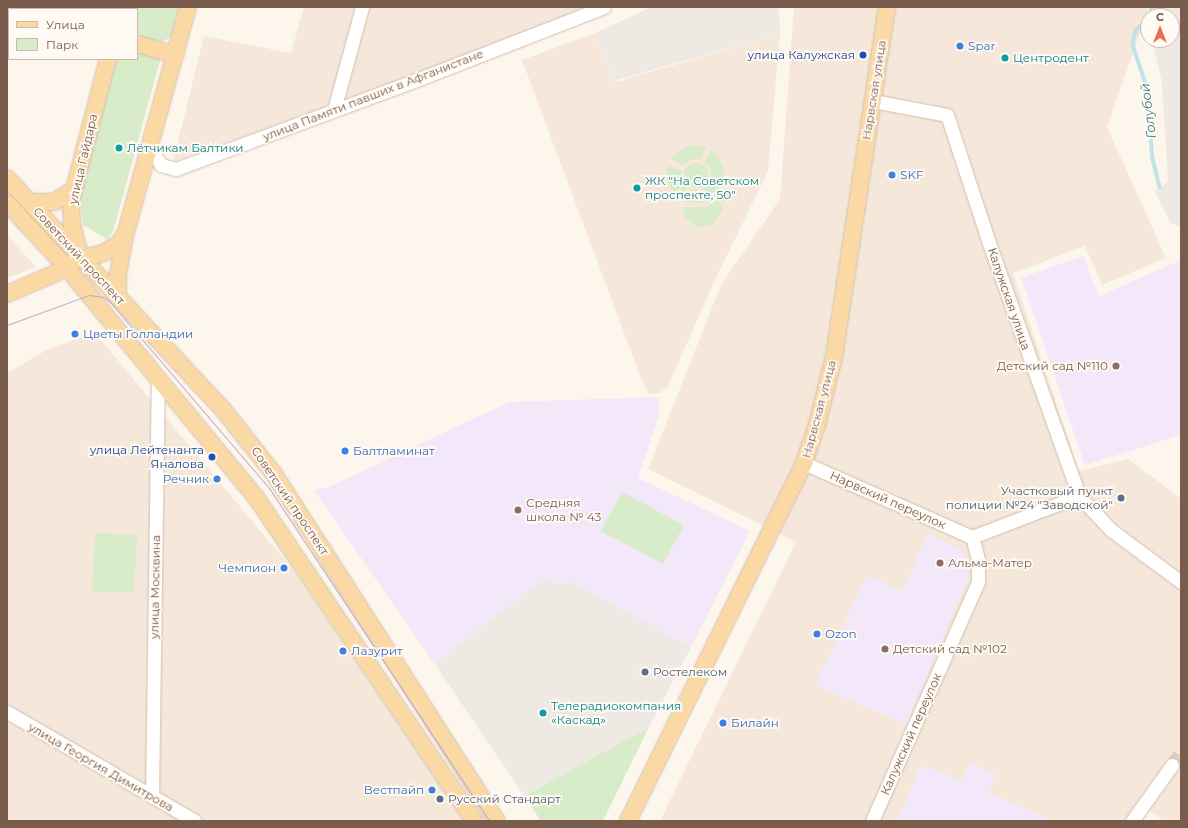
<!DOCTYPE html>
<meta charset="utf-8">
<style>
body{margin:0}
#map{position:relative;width:1188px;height:828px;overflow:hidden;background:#fdf6ec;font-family:Montserrat,sans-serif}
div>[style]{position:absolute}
.residential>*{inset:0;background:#f5e8da}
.industrial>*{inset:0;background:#efe9e4}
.education>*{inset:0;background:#f3e8fa}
.green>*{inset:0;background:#d8ecc9}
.round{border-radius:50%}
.stream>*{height:3.5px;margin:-1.75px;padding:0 1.75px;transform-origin:1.75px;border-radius:1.75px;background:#bfe3e8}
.minor-tunnel>*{height:13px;margin-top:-6.5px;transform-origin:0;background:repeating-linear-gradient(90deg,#dcd0c4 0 13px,transparent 0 19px)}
.roads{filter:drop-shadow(0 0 1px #d1beb0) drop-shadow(0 0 1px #d1beb0)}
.minor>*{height:13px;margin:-6.5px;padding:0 6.5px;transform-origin:6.5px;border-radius:6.5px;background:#fff}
.major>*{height:16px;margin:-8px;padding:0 8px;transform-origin:8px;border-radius:8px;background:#fbd9a5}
.tram>*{height:1px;margin:-0.5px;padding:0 0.5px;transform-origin:0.5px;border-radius:0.5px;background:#b9a8c9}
.dots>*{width:11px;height:11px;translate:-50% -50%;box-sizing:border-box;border:2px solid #fffaf3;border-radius:50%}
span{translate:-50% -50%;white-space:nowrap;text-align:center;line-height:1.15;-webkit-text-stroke:3.5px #fffaf3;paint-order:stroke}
.shop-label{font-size:12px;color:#366cbe}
.left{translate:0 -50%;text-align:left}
.right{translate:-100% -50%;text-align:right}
.transit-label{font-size:12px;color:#164399}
.culture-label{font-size:12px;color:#0d838f}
.street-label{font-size:12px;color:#7a5c4d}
.education-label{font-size:12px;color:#785e54}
.service-label{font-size:12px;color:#4e5e75}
.water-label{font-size:13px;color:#437c86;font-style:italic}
.frame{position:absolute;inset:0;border:8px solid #7a5c4d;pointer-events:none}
.legend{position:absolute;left:8px;top:8px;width:130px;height:52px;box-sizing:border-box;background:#fffaf3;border:1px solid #cabbb1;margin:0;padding:5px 7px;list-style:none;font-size:12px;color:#7a5c4d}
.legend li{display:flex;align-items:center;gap:8px;height:20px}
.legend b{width:20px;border:1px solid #cabbb1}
.north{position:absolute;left:1140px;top:8px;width:40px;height:40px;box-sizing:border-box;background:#fffaf3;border:1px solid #cabbb1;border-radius:50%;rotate:0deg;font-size:11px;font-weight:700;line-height:16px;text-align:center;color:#7a5c4d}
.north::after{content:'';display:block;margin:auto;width:14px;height:18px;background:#e76f51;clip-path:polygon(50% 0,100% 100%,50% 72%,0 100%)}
</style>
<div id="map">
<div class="residential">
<i style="clip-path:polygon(304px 7px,601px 7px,173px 162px,204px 36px,291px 53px)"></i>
<i style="clip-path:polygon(794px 7px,1149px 7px,1107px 127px,1166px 258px,1102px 285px,1085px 246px,1013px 273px,1079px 471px,1128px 459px,1181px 498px,1181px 821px,1164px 821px,1147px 809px,1138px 821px,660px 821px,796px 542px,648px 469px,721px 285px,780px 199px)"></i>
<i style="clip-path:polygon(595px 33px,613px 81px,619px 81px,780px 34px,768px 171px,713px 284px,668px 386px,660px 393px,649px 394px,639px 373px,522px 60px)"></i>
<i style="clip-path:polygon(7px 235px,36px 267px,7px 278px)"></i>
<i style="clip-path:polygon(94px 332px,294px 571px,464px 821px,7px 821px,7px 373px,45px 351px)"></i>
</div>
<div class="industrial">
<i style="clip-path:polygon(652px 7px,779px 7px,780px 34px,613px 81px,595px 33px)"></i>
<i style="clip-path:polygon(1161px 7px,1181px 7px,1181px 227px,1170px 222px,1155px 192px,1168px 181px,1162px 83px,1152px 40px,1172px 40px,1172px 16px,1156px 16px)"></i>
<i style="clip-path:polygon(542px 579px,561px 584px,570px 580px,691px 647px,649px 727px,524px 796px,434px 663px)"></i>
</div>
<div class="education">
<i style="clip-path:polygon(1083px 256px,1099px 296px,1181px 260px,1181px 435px,1085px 465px,1021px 278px)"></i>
<i style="clip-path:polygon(658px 397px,659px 415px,638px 478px,750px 531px,691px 647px,570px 580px,561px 584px,542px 579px,434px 663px,314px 490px,329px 487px,509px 402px)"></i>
<i style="clip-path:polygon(928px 534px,962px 550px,969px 576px,906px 724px,815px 685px,867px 576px,902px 591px)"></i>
<i style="clip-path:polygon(969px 762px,996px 774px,988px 793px,1053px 821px,898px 821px,921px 765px,963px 782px)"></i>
</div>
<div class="green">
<i style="clip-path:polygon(135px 7px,179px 7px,171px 37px,162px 42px,137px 37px)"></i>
<i style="clip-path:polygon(137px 51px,161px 57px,114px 229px,108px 240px,83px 225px,79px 189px,117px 59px,137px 59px)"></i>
<i style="clip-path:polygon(693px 145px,706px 147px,700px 159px,691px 160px,683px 165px,671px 159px,680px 150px)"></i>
<i style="clip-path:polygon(711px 150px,718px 156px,724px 168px,723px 184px,711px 179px,711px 169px,705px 162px)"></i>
<i class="round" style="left:684px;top:163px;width:24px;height:24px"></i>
<i style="clip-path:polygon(668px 165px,681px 171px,681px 180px,687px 187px,681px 199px,669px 187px,666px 173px)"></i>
<i style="clip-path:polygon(709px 184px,721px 189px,712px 199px,698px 203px,685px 202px,691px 190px,701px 190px)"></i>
<i style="clip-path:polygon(720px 199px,723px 209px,712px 226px,697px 227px,685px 217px,683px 207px,706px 207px)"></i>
<i style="clip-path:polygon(622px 492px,684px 525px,663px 564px,601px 531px)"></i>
<i style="clip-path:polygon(95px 533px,137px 535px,134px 593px,92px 591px)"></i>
<i style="clip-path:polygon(649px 727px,603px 821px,541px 821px,524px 796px)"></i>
</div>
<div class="stream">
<i style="left:1151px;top:16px;width:7px;rotate:-90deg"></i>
<i style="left:1151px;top:9px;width:4px;rotate:-34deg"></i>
<i style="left:1148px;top:25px;width:7px;rotate:124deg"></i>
<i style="left:1144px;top:31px;width:6px;rotate:-135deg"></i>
<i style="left:1140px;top:27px;width:6px;rotate:135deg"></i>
<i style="left:1136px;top:31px;width:14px;rotate:102deg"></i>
<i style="left:1133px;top:45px;width:41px;rotate:71.6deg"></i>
<i style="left:1146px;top:84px;width:75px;rotate:84.7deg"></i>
<i style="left:1153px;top:159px;width:29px;rotate:76deg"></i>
</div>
<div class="minor-tunnel">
<i style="left:1172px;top:765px;width:17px;rotate:-57deg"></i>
</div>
<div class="roads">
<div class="minor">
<i style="left:873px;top:101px;width:75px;rotate:10.7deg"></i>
<i style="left:947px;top:115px;width:135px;rotate:71.8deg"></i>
<i style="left:989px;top:243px;width:269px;rotate:70.4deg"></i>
<i style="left:1079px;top:496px;width:47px;rotate:46.7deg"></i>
<i style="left:1111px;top:530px;width:87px;rotate:36.6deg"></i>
<i style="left:334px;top:110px;width:107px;rotate:-74.8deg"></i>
<i style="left:150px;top:148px;width:20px;rotate:57deg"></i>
<i style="left:161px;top:165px;width:16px;rotate:15deg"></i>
<i style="left:176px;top:169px;width:251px;rotate:-20.3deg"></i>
<i style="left:411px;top:82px;width:207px;rotate:-21.2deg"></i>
<i style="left:804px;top:463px;width:184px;rotate:23.8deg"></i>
<i style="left:972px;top:537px;width:115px;rotate:-21deg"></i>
<i style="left:7px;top:712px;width:217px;rotate:30.1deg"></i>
<i style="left:152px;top:797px;width:421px;rotate:-89.2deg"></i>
<i style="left:872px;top:821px;width:261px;rotate:-66.1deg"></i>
<i style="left:978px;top:582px;width:23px;rotate:-90deg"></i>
<i style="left:978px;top:559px;width:23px;rotate:-105deg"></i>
<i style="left:1132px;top:821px;width:69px;rotate:-54.5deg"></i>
</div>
<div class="major">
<i style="left:125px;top:9px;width:2px;rotate:-63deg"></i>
<i style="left:137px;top:44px;width:40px;rotate:16deg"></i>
<i style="left:7px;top:178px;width:320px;rotate:47deg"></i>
<i style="left:225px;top:412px;width:79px;rotate:51.7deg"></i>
<i style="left:274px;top:474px;width:412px;rotate:57.3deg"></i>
<i style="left:29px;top:202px;width:25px"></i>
<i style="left:54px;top:202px;width:22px;rotate:-32deg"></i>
<i style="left:7px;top:203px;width:87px;rotate:47.3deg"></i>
<i style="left:66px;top:267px;width:297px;rotate:50.5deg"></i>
<i style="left:255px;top:496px;width:392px;rotate:56deg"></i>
<i style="left:80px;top:256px;width:34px;rotate:-104deg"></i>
<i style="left:72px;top:223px;width:22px;rotate:-93deg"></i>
<i style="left:71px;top:201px;width:147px;rotate:-75.4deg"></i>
<i style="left:7px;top:294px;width:53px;rotate:-23.2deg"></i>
<i style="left:56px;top:273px;width:28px;rotate:-32deg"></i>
<i style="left:80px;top:258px;width:21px;rotate:-11deg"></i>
<i style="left:101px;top:254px;width:21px;rotate:-29deg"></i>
<i style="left:119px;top:244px;width:14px;rotate:-60deg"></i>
<i style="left:126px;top:232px;width:233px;rotate:-74.6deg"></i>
<i style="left:118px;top:297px;width:23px;rotate:-90deg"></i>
<i style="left:118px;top:274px;width:40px;rotate:-80deg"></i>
<i style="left:628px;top:821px;width:399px;rotate:-63.8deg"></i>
<i style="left:804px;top:463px;width:40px;rotate:-71.1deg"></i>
<i style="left:817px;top:425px;width:70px;rotate:-76deg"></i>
<i style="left:834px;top:357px;width:354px;rotate:-81.4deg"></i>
</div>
</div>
<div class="tram">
<i style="left:7px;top:325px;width:87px;rotate:-20.1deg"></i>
<i style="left:89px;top:295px;width:15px;rotate:8deg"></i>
<i style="left:104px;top:297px;width:9px;rotate:41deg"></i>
<i style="left:111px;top:303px;width:243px;rotate:49.5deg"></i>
<i style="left:269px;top:488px;width:399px;rotate:56.5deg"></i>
</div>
<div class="dots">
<i style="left:960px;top:46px;background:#3f7fe0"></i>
<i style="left:863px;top:55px;background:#1a4fb4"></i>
<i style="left:1005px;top:58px;background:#0f9aa8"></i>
<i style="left:119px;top:148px;background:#0f9aa8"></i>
<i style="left:892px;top:175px;background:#3f7fe0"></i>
<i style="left:637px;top:188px;background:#0f9aa8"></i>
<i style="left:75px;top:334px;background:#3f7fe0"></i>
<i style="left:1116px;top:366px;background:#8d6e63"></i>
<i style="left:345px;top:451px;background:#3f7fe0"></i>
<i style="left:212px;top:457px;background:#1a4fb4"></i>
<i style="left:217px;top:479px;background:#3f7fe0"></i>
<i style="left:1121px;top:498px;background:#5c6f8a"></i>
<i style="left:518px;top:510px;background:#8d6e63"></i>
<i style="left:940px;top:563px;background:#8d6e63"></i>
<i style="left:284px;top:568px;background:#3f7fe0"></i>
<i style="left:817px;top:634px;background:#3f7fe0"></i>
<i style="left:885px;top:649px;background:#8d6e63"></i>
<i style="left:343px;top:651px;background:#3f7fe0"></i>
<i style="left:645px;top:672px;background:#5c6f8a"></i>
<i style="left:543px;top:713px;background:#0f9aa8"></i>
<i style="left:723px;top:723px;background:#3f7fe0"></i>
<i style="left:432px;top:790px;background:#3f7fe0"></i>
<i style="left:440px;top:799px;background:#5c6f8a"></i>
</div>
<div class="shop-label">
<span class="left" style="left:968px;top:46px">Spar</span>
<span class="left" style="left:900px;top:175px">SKF</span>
<span class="left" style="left:83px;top:334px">Цветы Голландии</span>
<span class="left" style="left:353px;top:451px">Балтламинат</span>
<span class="right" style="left:209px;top:479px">Речник</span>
<span class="right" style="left:276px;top:568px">Чемпион</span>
<span class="left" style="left:825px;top:634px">Ozon</span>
<span class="left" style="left:351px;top:651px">Лазурит</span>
<span class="left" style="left:731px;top:723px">Билайн</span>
<span class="right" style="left:424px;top:790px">Вестпайп</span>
</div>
<div class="transit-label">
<span class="right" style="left:855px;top:55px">улица Калужская</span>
<span class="right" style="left:204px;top:457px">улица Лейтенанта<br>Яналова</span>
</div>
<div class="culture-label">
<span class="left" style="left:1013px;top:58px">Центродент</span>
<span class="left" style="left:127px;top:148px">Лётчикам Балтики</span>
<span class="left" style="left:645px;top:188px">ЖК "На Советском<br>проспекте, 50"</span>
<span class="left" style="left:551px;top:713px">Телерадиокомпания<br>«Каскад»</span>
</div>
<div class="street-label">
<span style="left:874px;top:90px;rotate:-81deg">Нарвская улица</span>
<span style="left:373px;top:95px;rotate:-21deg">улица Памяти павших в Афганистане</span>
<span style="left:83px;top:159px;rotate:-77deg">улица Гайдара</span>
<span style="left:79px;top:256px;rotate:47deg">Советский проспект</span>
<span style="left:1009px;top:299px;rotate:71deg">Калужская улица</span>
<span style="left:819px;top:409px;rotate:-75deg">Нарвская улица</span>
<span style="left:888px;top:500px;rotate:24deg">Нарвский переулок</span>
<span style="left:290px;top:501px;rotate:56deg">Советский проспект</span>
<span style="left:155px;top:587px;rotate:-89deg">улица Москвина</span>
<span style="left:911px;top:734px;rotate:-66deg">Калужский переулок</span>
<span style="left:101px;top:767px;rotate:30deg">улица Георгия Димитрова</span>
</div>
<div class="education-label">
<span class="right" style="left:1108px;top:366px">Детский сад №110</span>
<span class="left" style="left:526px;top:510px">Средняя<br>школа № 43</span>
<span class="left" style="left:948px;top:563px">Альма-Матер</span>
<span class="left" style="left:893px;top:649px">Детский сад №102</span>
</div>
<div class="service-label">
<span class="right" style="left:1113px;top:498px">Участковый пункт<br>полиции №24 "Заводской"</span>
<span class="left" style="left:653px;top:672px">Ростелеком</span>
<span class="left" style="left:448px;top:799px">Русский Стандарт</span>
</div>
<div class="water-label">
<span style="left:1148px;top:111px;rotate:-97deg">Голубой</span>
</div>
<div class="frame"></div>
<ul class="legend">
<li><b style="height:5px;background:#fbd9a5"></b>Улица</li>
<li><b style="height:11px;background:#d8ecc9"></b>Парк</li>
</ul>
<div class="north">С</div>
</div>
